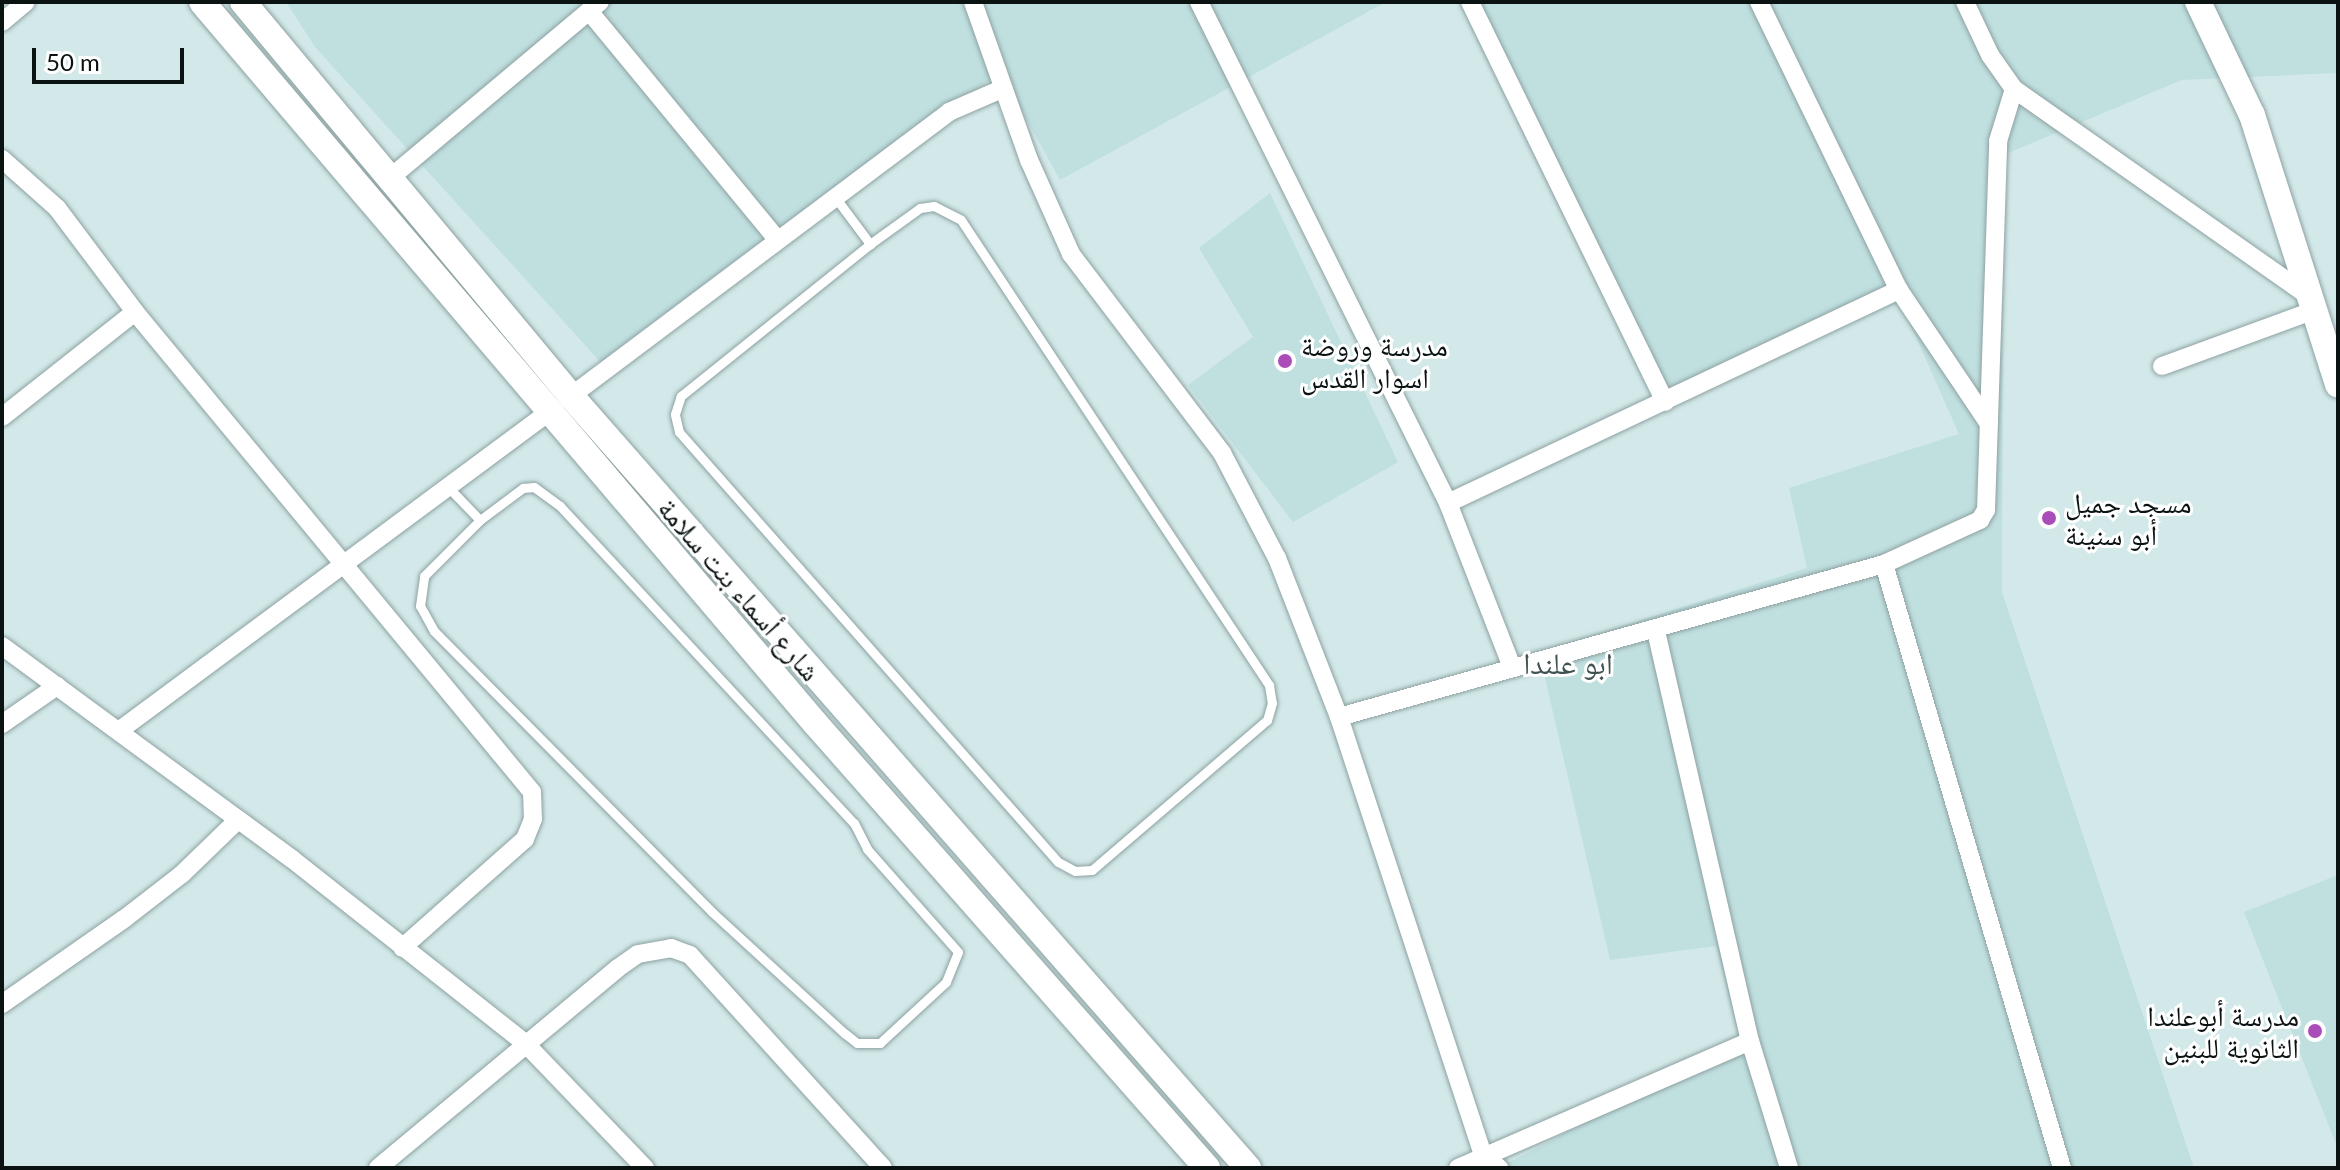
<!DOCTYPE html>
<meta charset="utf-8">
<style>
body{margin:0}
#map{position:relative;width:2340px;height:1170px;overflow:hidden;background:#d3e9e9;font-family:Lato,"Noto Naskh Arabic",sans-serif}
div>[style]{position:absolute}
.built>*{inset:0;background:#c0dfdf}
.roads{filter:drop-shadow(0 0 2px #8da1a1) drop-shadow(0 0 2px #8da1a1)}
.lane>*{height:9px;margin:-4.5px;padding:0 4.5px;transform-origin:4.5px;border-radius:4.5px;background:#fff}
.street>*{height:18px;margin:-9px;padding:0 9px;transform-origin:9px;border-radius:9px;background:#fff}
.secondary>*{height:26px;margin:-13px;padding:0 13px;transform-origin:13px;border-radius:13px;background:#fff}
.dots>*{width:22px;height:22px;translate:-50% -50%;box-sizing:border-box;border:4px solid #fff;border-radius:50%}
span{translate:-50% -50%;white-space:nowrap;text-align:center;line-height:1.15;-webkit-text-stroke:6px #fff;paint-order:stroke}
.poi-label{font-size:28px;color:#0a1212}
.left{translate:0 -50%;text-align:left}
.right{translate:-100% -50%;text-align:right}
.street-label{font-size:28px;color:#0a1212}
.neighbourhood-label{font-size:30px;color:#405252}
.frame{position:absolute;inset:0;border:4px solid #0a1212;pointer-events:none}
.scale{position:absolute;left:32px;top:48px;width:152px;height:36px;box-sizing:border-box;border:4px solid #0a1212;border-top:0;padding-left:10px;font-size:24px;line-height:28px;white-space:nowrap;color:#0a1212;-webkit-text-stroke:6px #fff;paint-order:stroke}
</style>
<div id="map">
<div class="built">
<i style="clip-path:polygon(286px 2px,1386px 2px,1060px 180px,1000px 72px,613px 376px,315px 47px)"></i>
<i style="clip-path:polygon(1464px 2px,2338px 2px,2338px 73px,2182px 80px,1994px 159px,2003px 308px,2002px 592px,2194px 1168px,1498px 1168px,1740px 1042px,1716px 946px,1610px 960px,1539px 652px,1807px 568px,1789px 488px,1959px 434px,1895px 290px,1665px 400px)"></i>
<i style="clip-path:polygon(1270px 193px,1398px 462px,1293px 522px,1188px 385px,1253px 337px,1199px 248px)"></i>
<i style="clip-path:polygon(2338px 875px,2338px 1149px,2244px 912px)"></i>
</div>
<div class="roads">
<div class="lane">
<i style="left:835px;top:197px;width:59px;rotate:53.3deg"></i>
<i style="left:870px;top:244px;width:62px;rotate:-35.8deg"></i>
<i style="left:920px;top:208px;width:14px;rotate:-8deg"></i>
<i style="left:934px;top:206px;width:30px;rotate:27deg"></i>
<i style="left:961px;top:220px;width:558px;rotate:56.48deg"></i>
<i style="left:1269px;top:685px;width:18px;rotate:81deg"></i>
<i style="left:1272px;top:703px;width:18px;rotate:106deg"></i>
<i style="left:1267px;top:720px;width:230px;rotate:139.4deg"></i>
<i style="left:1092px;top:870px;width:17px;rotate:177deg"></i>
<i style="left:1075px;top:871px;width:19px;rotate:-152deg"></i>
<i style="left:1058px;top:862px;width:573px;rotate:-131.39deg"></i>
<i style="left:679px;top:432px;width:18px;rotate:-103deg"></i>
<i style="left:675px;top:414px;width:19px;rotate:-72deg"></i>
<i style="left:681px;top:396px;width:243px;rotate:-38.8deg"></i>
<i style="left:448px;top:487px;width:46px;rotate:45.9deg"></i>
<i style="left:534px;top:487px;width:32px;rotate:36deg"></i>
<i style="left:560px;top:506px;width:432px;rotate:47.2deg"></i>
<i style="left:854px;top:823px;width:29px;rotate:63deg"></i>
<i style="left:867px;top:849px;width:137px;rotate:48.5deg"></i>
<i style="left:958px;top:952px;width:32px;rotate:112deg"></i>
<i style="left:946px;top:982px;width:90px;rotate:137.3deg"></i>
<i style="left:880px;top:1043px;width:23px;rotate:180deg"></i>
<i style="left:857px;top:1043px;width:16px;rotate:-142deg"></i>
<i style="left:844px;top:1033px;width:179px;rotate:-137.5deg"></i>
<i style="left:712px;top:912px;width:395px;rotate:-134.7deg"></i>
<i style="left:434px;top:631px;width:29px;rotate:-119deg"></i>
<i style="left:420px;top:606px;width:30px;rotate:-82deg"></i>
<i style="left:424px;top:576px;width:79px;rotate:-45deg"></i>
<i style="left:480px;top:520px;width:54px;rotate:-36.7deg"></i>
<i style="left:523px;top:488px;width:11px;rotate:-5deg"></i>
</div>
<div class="street">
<i style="left:973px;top:2px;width:168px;rotate:70.5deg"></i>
<i style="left:1029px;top:160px;width:103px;rotate:65.9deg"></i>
<i style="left:1071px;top:254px;width:250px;rotate:52.8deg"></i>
<i style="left:1222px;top:453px;width:119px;rotate:62.4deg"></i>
<i style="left:1277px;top:558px;width:171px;rotate:68.7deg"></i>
<i style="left:1339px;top:717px;width:461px;rotate:71.8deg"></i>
<i style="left:1483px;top:1155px;width:21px;rotate:39deg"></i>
<i style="left:1199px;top:2px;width:559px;rotate:63.57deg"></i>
<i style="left:1448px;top:503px;width:176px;rotate:68.7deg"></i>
<i style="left:1470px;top:2px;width:445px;rotate:64deg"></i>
<i style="left:1759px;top:2px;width:320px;rotate:64.1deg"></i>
<i style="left:1899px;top:290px;width:161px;rotate:56.1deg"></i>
<i style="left:1965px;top:2px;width:59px;rotate:64.7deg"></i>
<i style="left:1990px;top:55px;width:42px;rotate:54.8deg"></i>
<i style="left:2014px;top:89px;width:357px;rotate:35.1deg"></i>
<i style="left:589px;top:11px;width:297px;rotate:50.5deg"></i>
<i style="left:2px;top:22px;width:31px;rotate:-40deg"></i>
<i style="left:2px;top:159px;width:74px;rotate:41.7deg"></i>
<i style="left:57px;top:208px;width:130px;rotate:53.1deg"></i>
<i style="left:135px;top:312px;width:623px;rotate:50.41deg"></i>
<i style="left:532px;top:792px;width:27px;rotate:88deg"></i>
<i style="left:533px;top:819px;width:22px;rotate:112deg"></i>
<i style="left:525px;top:839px;width:164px;rotate:138.5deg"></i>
<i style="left:390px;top:178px;width:274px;rotate:-40deg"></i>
<i style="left:2162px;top:366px;width:160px;rotate:-20.1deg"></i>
<i style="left:571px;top:396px;width:473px;rotate:-36.9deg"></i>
<i style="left:949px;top:112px;width:58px;rotate:-23.5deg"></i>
<i style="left:2px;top:417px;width:169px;rotate:-38.3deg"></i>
<i style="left:1448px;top:503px;width:499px;rotate:-25.3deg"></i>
<i style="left:1884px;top:564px;width:630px;rotate:73.58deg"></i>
<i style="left:1656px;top:631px;width:421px;rotate:77.1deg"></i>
<i style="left:1750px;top:1041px;width:133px;rotate:72.9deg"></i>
<i style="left:2px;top:646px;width:360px;rotate:36.3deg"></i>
<i style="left:292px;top:859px;width:295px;rotate:38.3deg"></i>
<i style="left:524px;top:1042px;width:175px;rotate:46.2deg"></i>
<i style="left:1339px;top:717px;width:566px;rotate:-15.68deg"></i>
<i style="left:1884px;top:564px;width:106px;rotate:-24.6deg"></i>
<i style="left:1980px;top:520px;width:12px;rotate:-59deg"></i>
<i style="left:1986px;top:510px;width:369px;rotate:-88.1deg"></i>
<i style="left:1998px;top:141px;width:54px;rotate:-72.9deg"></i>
<i style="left:2px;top:724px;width:67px;rotate:-34.6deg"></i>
<i style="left:120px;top:730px;width:534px;rotate:-36.55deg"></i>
<i style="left:2px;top:1004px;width:149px;rotate:-34.9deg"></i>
<i style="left:124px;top:919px;width:73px;rotate:-37.8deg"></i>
<i style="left:182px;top:874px;width:78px;rotate:-44deg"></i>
<i style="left:378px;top:1168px;width:312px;rotate:-39.8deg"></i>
<i style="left:618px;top:968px;width:24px;rotate:-35deg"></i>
<i style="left:638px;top:954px;width:34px;rotate:-10deg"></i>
<i style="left:671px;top:948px;width:20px;rotate:20deg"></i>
<i style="left:690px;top:955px;width:287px;rotate:47.8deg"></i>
<i style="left:1458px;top:1168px;width:318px;rotate:-23.5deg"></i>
</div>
<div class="secondary">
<i style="left:202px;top:2px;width:946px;rotate:49.63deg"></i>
<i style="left:815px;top:723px;width:593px;rotate:48.62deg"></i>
<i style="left:243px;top:2px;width:513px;rotate:50.22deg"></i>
<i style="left:571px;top:396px;width:1027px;rotate:48.75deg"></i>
<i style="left:2198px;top:2px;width:125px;rotate:64.5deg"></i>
<i style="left:2252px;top:115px;width:283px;rotate:72.3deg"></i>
</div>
</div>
<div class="dots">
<i style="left:1285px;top:361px;background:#aa4db8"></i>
<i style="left:2049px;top:518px;background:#aa4db8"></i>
<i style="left:2315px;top:1031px;background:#aa4db8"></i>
</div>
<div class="poi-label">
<span class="left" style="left:1301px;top:361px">مدرسة وروضة<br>اسوار القدس</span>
<span class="left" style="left:2065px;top:518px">مسجد جميل<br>أبو سنينة</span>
<span class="right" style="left:2299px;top:1031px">مدرسة أبوعلندا<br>الثانوية للبنين</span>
</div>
<div class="street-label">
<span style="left:740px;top:589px;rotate:49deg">شارع أسماء بنت سلامة</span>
</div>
<div class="neighbourhood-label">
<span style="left:1568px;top:662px">ابو علندا</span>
</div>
<div class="frame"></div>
<div class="scale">50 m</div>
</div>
